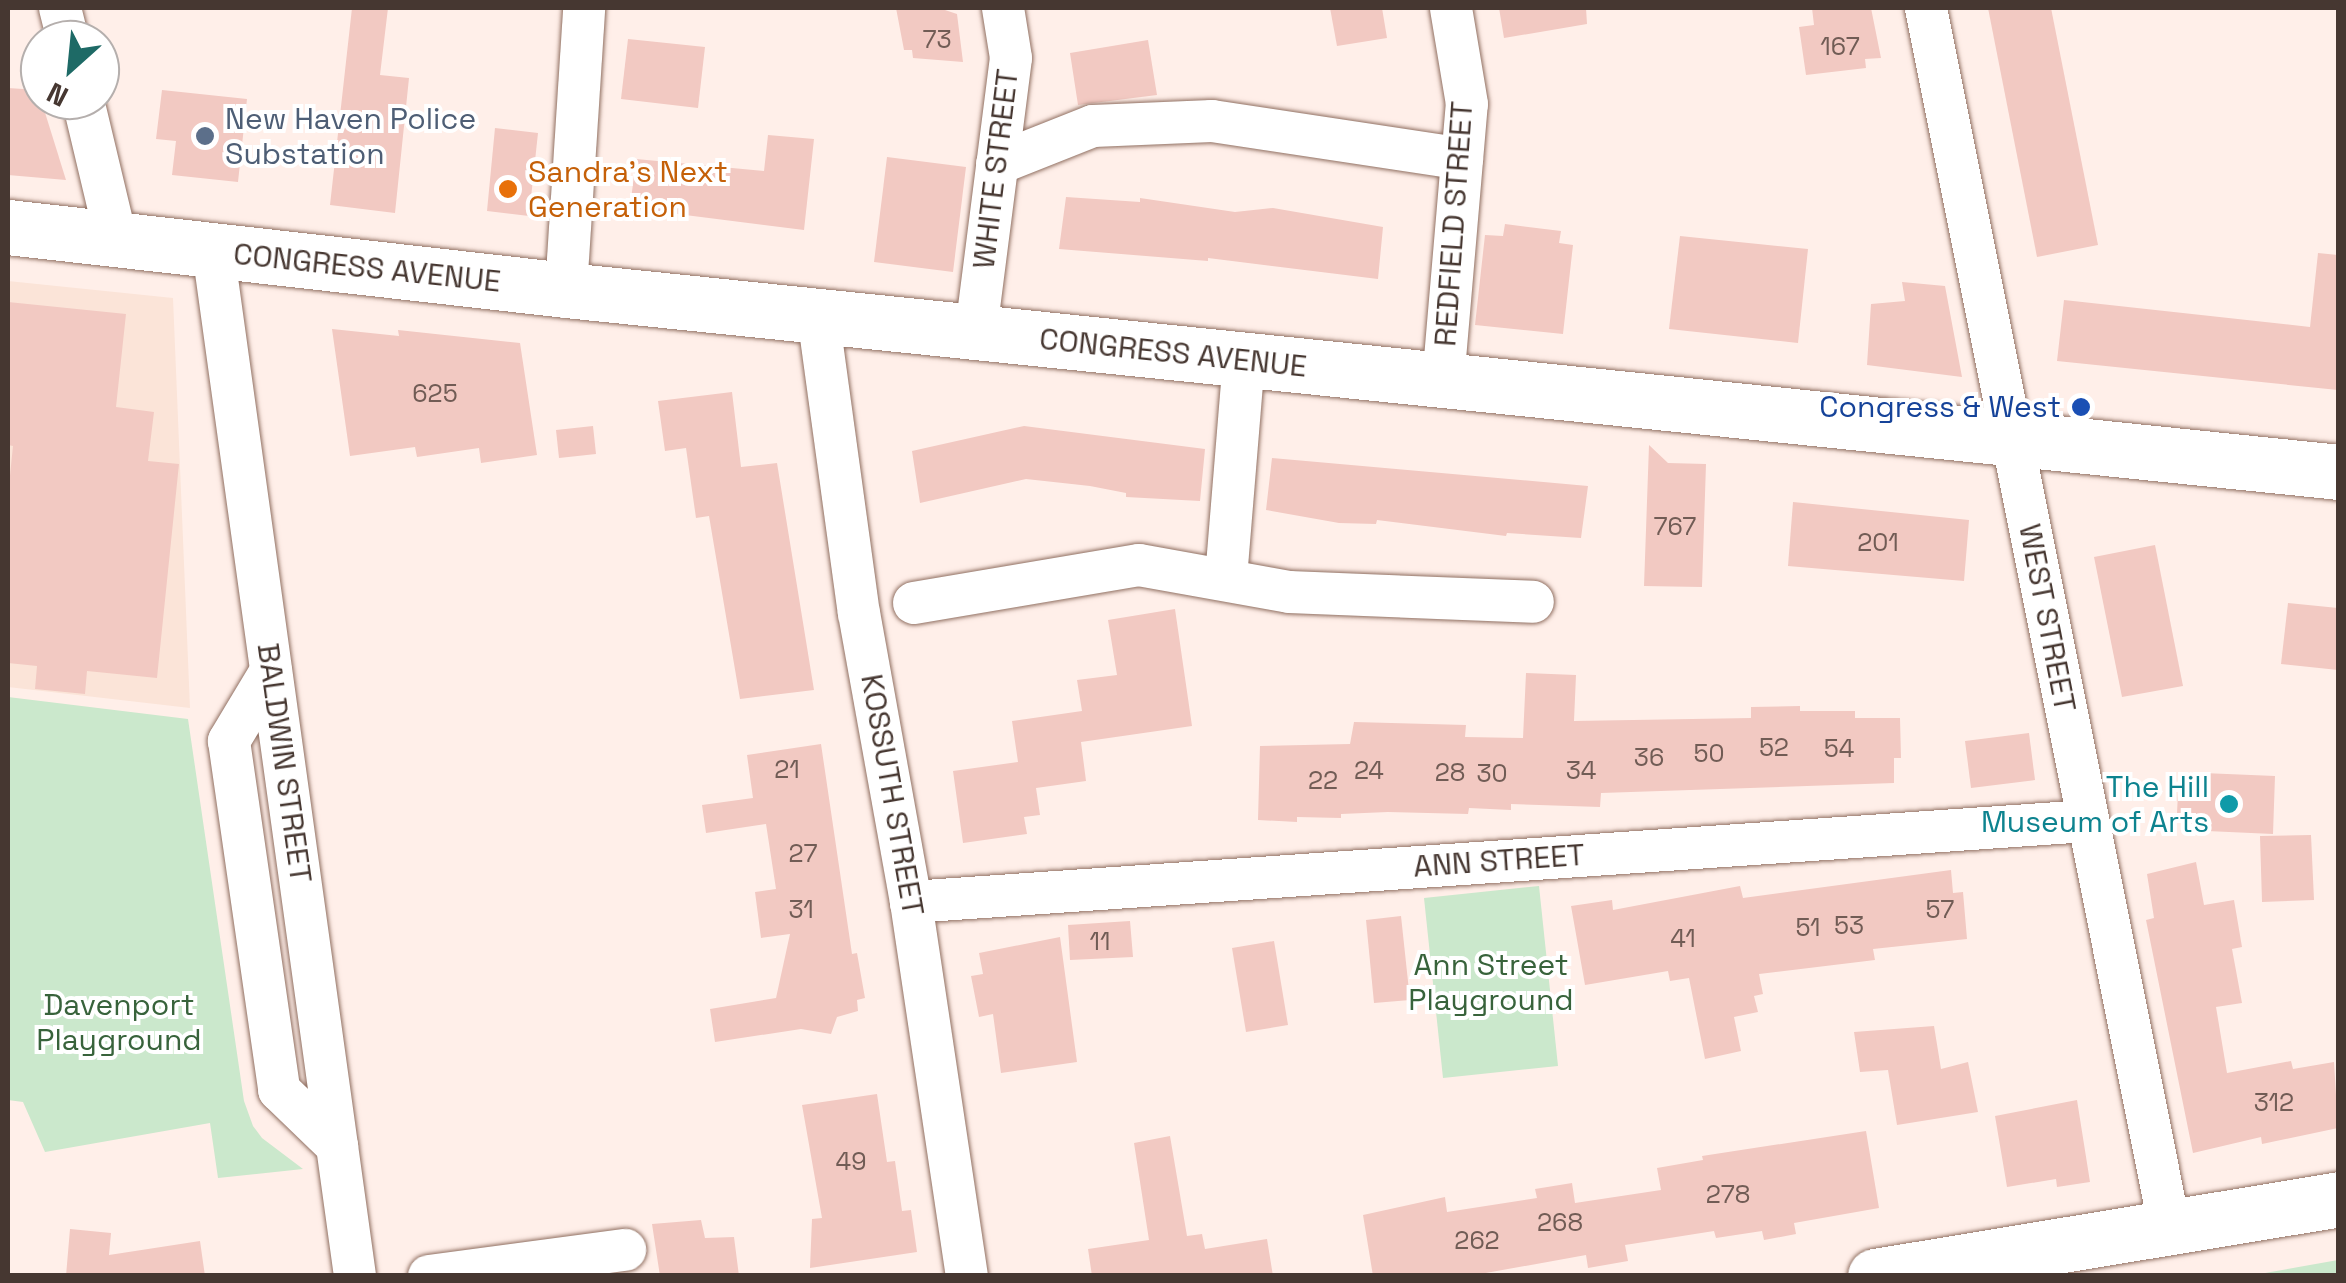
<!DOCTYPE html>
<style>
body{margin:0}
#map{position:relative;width:2346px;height:1283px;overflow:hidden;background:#ffefe9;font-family:"Space Grotesk",sans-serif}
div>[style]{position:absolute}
.education>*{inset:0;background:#fbe4d8}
.green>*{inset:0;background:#cbe8cc}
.building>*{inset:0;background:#f2c9c2}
.roads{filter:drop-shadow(0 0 2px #917062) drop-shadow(0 0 2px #917062)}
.minor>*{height:42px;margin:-21px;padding:0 21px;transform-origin:21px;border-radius:21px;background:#fff}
.major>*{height:55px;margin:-27.5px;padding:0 27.5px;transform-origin:27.5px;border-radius:27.5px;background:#fff}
.dots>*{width:28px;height:28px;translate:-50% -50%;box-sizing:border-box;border:5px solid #fff;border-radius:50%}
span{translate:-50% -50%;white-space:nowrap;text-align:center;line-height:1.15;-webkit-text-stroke:8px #fff;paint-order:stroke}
.number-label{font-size:25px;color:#715c55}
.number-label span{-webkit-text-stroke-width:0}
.service-label{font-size:30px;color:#4e5e75}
.left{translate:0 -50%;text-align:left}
.street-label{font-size:30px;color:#463731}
.food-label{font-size:30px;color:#c56008}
.transit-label{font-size:30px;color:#164399}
.right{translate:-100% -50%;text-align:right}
.culture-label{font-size:30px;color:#0d838f}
.park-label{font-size:30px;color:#38633b}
.frame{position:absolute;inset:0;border:10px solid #463731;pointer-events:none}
.north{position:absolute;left:20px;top:20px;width:100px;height:100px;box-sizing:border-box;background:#fff;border:2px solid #b5afad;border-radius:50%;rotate:207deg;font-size:28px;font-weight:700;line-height:40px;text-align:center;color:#463731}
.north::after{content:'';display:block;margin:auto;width:35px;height:45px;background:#1e6a66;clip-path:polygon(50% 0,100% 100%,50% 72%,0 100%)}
</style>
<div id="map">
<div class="education">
<i style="clip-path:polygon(8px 281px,173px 298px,190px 708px,8px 687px)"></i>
</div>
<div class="green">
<i style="clip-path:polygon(8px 697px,188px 719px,244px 1101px,253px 1126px,262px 1138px,303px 1169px,218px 1178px,210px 1123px,45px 1152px,23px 1102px,8px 1100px)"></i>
<i style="clip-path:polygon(1539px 886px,1558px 1066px,1443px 1078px,1424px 898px)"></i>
<i style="clip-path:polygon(2338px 1260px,2338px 1275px,2254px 1275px)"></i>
</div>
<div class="building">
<i style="clip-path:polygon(352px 8px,388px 8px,380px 75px,409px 78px,395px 213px,330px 205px)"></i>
<i style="clip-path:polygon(896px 8px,939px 8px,957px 14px,963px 62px,913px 58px,912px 50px,904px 50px)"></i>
<i style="clip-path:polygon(1330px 8px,1382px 8px,1387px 38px,1337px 46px)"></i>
<i style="clip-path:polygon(1499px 8px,1586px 8px,1587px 24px,1504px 38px)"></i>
<i style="clip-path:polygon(1812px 8px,1871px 8px,1881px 58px,1865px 59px,1866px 68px,1806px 75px,1799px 27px,1814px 25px)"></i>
<i style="clip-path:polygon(1988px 8px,2051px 8px,2098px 245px,2037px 257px)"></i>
<i style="clip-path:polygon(628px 39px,705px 47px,698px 108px,621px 99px)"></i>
<i style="clip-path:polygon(1148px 40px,1157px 95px,1078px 105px,1070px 53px)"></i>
<i style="clip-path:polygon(8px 88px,38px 90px,66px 180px,8px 175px)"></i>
<i style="clip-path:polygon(162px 90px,247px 99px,238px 182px,172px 175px,176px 141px,156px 139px)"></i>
<i style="clip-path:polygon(495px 128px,538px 133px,529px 216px,487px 211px)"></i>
<i style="clip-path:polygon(768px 135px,814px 139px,804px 230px,630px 208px,636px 159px,764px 171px)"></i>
<i style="clip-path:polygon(887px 157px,966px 167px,953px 272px,874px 262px)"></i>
<i style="clip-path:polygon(1066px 197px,1140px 202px,1140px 198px,1235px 212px,1273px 208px,1383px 227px,1378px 279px,1208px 258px,1208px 261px,1059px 249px)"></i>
<i style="clip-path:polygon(1505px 224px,1561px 231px,1559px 243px,1573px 245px,1563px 334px,1475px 325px,1485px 235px,1503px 236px)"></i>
<i style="clip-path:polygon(1680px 236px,1808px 249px,1798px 343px,1669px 329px)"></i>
<i style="clip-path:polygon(2318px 253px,2338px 255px,2338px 390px,2057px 361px,2064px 300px,2310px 327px)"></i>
<i style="clip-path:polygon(1902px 282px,1945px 286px,1962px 377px,1867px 365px,1871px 304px,1905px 301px)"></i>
<i style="clip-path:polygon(8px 302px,126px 314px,116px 407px,154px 412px,148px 461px,179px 464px,157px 678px,87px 671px,85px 694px,35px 689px,37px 666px,8px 663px,8px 495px,13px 446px,8px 445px)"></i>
<i style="clip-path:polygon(332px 329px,399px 336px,398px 330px,520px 343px,537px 455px,481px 463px,479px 448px,417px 457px,415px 447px,350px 456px)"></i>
<i style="clip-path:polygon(732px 392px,741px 467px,777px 463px,814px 690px,740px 699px,709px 516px,696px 518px,686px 448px,665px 451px,658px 401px)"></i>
<i style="clip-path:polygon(593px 426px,596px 454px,559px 458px,556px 430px)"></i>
<i style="clip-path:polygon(1024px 426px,1205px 449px,1200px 501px,1126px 497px,1126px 493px,1090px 486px,1026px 479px,920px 503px,912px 451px)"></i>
<i style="clip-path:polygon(1649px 445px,1668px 463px,1706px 464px,1702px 587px,1644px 586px)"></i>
<i style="clip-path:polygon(1272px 458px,1588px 486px,1581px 538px,1507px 533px,1506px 536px,1377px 520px,1376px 524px,1339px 523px,1266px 510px)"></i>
<i style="clip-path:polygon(1793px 502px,1969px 520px,1964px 581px,1788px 566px)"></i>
<i style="clip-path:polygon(2155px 545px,2183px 686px,2122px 697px,2094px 557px)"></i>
<i style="clip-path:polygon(2288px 603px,2338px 608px,2338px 670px,2281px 664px)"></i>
<i style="clip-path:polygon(1175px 609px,1192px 726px,1081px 742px,1086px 781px,1036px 788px,1040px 815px,1024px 817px,1027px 834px,963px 843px,953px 771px,1018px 762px,1012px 721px,1082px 711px,1077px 680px,1117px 675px,1108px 620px)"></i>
<i style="clip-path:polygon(1526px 673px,1576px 675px,1574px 721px,1751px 718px,1751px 707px,1800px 706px,1800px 711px,1855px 711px,1855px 718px,1900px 718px,1901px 758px,1894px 758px,1894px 783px,1601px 793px,1600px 807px,1511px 804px,1511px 810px,1469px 808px,1468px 814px,1388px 812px,1341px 814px,1341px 818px,1297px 817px,1297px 822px,1258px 820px,1260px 746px,1350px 744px,1354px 722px,1466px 725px,1465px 737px,1523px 738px)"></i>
<i style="clip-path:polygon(2029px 733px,2035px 780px,1971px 788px,1965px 741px)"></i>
<i style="clip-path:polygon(821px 744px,852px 954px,857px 953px,865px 998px,857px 1000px,858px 1011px,837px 1017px,831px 1034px,801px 1029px,715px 1042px,710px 1009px,776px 998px,790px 934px,761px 938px,755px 892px,776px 889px,766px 824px,706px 833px,702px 805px,753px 798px,747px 755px)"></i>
<i style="clip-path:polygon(2179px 772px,2275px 776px,2273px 834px,2185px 830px,2186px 813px,2177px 813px)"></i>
<i style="clip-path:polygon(2311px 835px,2314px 900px,2262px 902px,2260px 836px)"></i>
<i style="clip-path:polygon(2196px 862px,2204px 905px,2234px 900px,2242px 947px,2232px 949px,2242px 1003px,2216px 1007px,2227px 1073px,2291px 1061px,2293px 1069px,2334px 1062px,2338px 1128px,2262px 1144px,2261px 1137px,2193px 1153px,2146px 920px,2154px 918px,2147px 874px)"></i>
<i style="clip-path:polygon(1951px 870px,1953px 893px,1963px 892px,1967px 939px,1873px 949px,1875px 960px,1759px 974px,1763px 994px,1754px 996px,1758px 1012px,1734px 1017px,1741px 1051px,1705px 1059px,1689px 978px,1670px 981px,1668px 971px,1585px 985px,1571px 906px,1612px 900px,1613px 910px,1740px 886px,1743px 898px)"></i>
<i style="clip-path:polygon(1401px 916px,1410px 1000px,1374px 1003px,1366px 920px)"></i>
<i style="clip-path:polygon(1130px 921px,1133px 957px,1070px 960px,1068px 925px)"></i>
<i style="clip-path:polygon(1060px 937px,1077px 1062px,1001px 1073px,993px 1014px,979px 1017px,971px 976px,983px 974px,979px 953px)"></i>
<i style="clip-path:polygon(1274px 941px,1288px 1025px,1246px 1032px,1232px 948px)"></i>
<i style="clip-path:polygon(1934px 1026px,1941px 1069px,1968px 1062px,1978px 1112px,1897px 1125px,1888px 1070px,1860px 1072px,1854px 1032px)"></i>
<i style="clip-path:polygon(877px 1094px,887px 1162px,895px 1161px,902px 1211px,911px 1210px,917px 1252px,810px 1268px,812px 1219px,822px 1218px,802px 1105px)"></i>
<i style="clip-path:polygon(2077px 1100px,2090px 1182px,2057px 1187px,2056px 1179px,2007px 1187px,1995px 1116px)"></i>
<i style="clip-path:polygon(1866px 1131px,1879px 1208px,1794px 1223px,1796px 1234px,1764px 1240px,1762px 1231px,1716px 1238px,1714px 1231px,1625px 1245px,1628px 1261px,1588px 1268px,1586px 1255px,1469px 1276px,1373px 1276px,1363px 1215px,1445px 1197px,1447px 1212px,1537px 1198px,1535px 1189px,1572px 1183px,1575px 1203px,1661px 1190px,1657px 1168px,1703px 1160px,1702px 1156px)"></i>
<i style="clip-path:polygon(1170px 1136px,1187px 1236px,1202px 1234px,1205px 1249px,1267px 1239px,1273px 1276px,1092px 1276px,1088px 1249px,1149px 1240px,1134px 1143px)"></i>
<i style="clip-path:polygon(701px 1220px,705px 1238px,734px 1237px,739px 1276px,660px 1276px,652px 1224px)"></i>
<i style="clip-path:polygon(70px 1229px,111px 1233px,109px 1255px,200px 1241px,205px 1276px,66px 1276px)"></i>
</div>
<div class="roads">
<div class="minor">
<i style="left:60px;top:8px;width:33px;rotate:76deg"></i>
<i style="left:1926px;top:8px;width:1245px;rotate:78.7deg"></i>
<i style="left:83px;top:100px;width:142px;rotate:76.6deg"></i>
<i style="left:997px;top:164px;width:103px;rotate:-21.6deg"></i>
<i style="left:1093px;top:126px;width:119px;rotate:-2.4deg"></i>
<i style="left:1212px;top:121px;width:253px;rotate:8.6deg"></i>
<i style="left:213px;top:250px;width:1036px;rotate:82.12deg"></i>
<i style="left:566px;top:290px;width:283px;rotate:-86.3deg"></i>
<i style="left:818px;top:315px;width:301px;rotate:82.2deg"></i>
<i style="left:859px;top:613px;width:294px;rotate:79.8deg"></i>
<i style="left:911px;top:902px;width:378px;rotate:81.5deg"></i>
<i style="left:976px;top:331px;width:275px;rotate:-82.7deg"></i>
<i style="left:1011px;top:58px;width:51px;rotate:-99.1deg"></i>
<i style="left:1443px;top:382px;width:279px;rotate:-85.1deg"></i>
<i style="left:1467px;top:104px;width:97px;rotate:-99.5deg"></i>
<i style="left:1226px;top:578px;width:219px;rotate:-85.3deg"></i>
<i style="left:914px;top:603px;width:228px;rotate:-9.6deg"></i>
<i style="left:1139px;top:565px;width:152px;rotate:10.2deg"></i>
<i style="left:1289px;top:592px;width:244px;rotate:2.3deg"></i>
<i style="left:271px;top:671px;width:82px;rotate:121deg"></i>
<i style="left:229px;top:741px;width:353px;rotate:81.8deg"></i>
<i style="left:279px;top:1090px;width:81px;rotate:44deg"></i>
<i style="left:911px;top:902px;width:1179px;rotate:-3.94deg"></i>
<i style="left:429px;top:1276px;width:198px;rotate:-7.6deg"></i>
</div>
<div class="major">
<i style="left:8px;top:227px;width:562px;rotate:6.44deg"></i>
<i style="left:566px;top:290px;width:1781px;rotate:5.86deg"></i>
<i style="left:1875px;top:1276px;width:469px;rotate:-9.4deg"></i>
</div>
</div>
<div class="dots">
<i style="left:205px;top:136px;background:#5c6f8a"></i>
<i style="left:508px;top:189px;background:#e8710a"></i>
<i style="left:2081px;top:407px;background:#1a4fb4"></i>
<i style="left:2229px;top:804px;background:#0f9aa8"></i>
</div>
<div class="number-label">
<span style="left:937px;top:39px">73</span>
<span style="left:1840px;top:46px">167</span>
<span style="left:435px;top:393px">625</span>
<span style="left:1675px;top:526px">767</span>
<span style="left:1878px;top:542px">201</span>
<span style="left:1774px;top:747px">52</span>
<span style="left:1839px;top:748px">54</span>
<span style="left:1709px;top:753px">50</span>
<span style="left:1649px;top:757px">36</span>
<span style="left:787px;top:769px">21</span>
<span style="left:1369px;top:770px">24</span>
<span style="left:1581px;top:770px">34</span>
<span style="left:1450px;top:772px">28</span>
<span style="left:1492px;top:773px">30</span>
<span style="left:1323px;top:780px">22</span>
<span style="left:803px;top:853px">27</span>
<span style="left:801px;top:909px">31</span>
<span style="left:1940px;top:909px">57</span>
<span style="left:1849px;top:925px">53</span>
<span style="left:1808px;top:927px">51</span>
<span style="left:1683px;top:938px">41</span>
<span style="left:1100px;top:941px">11</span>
<span style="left:2274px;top:1102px">312</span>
<span style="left:851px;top:1161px">49</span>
<span style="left:1728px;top:1194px">278</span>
<span style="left:1560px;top:1222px">268</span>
<span style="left:1477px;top:1240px">262</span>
</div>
<div class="service-label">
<span class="left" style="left:225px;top:136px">New Haven Police<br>Substation</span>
</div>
<div class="street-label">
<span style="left:996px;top:169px;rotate:-83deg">WHITE STREET</span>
<span style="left:1454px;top:224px;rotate:-86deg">REDFIELD STREET</span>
<span style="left:367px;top:268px;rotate:6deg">CONGRESS AVENUE</span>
<span style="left:1173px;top:353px;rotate:6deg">CONGRESS AVENUE</span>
<span style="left:2047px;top:618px;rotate:79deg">WEST STREET</span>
<span style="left:284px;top:763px;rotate:82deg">BALDWIN STREET</span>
<span style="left:892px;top:795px;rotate:80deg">KOSSUTH STREET</span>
<span style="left:1499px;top:861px;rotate:-4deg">ANN STREET</span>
</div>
<div class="food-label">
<span class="left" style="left:528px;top:189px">Sandra's Next<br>Generation</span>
</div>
<div class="transit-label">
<span class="right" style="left:2061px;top:407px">Congress &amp; West</span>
</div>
<div class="culture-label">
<span class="right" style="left:2209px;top:804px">The Hill<br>Museum of Arts</span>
</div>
<div class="park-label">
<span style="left:1491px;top:982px">Ann Street<br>Playground</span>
<span style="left:119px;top:1022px">Davenport<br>Playground</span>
</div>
<div class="frame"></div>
<div class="north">N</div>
</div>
